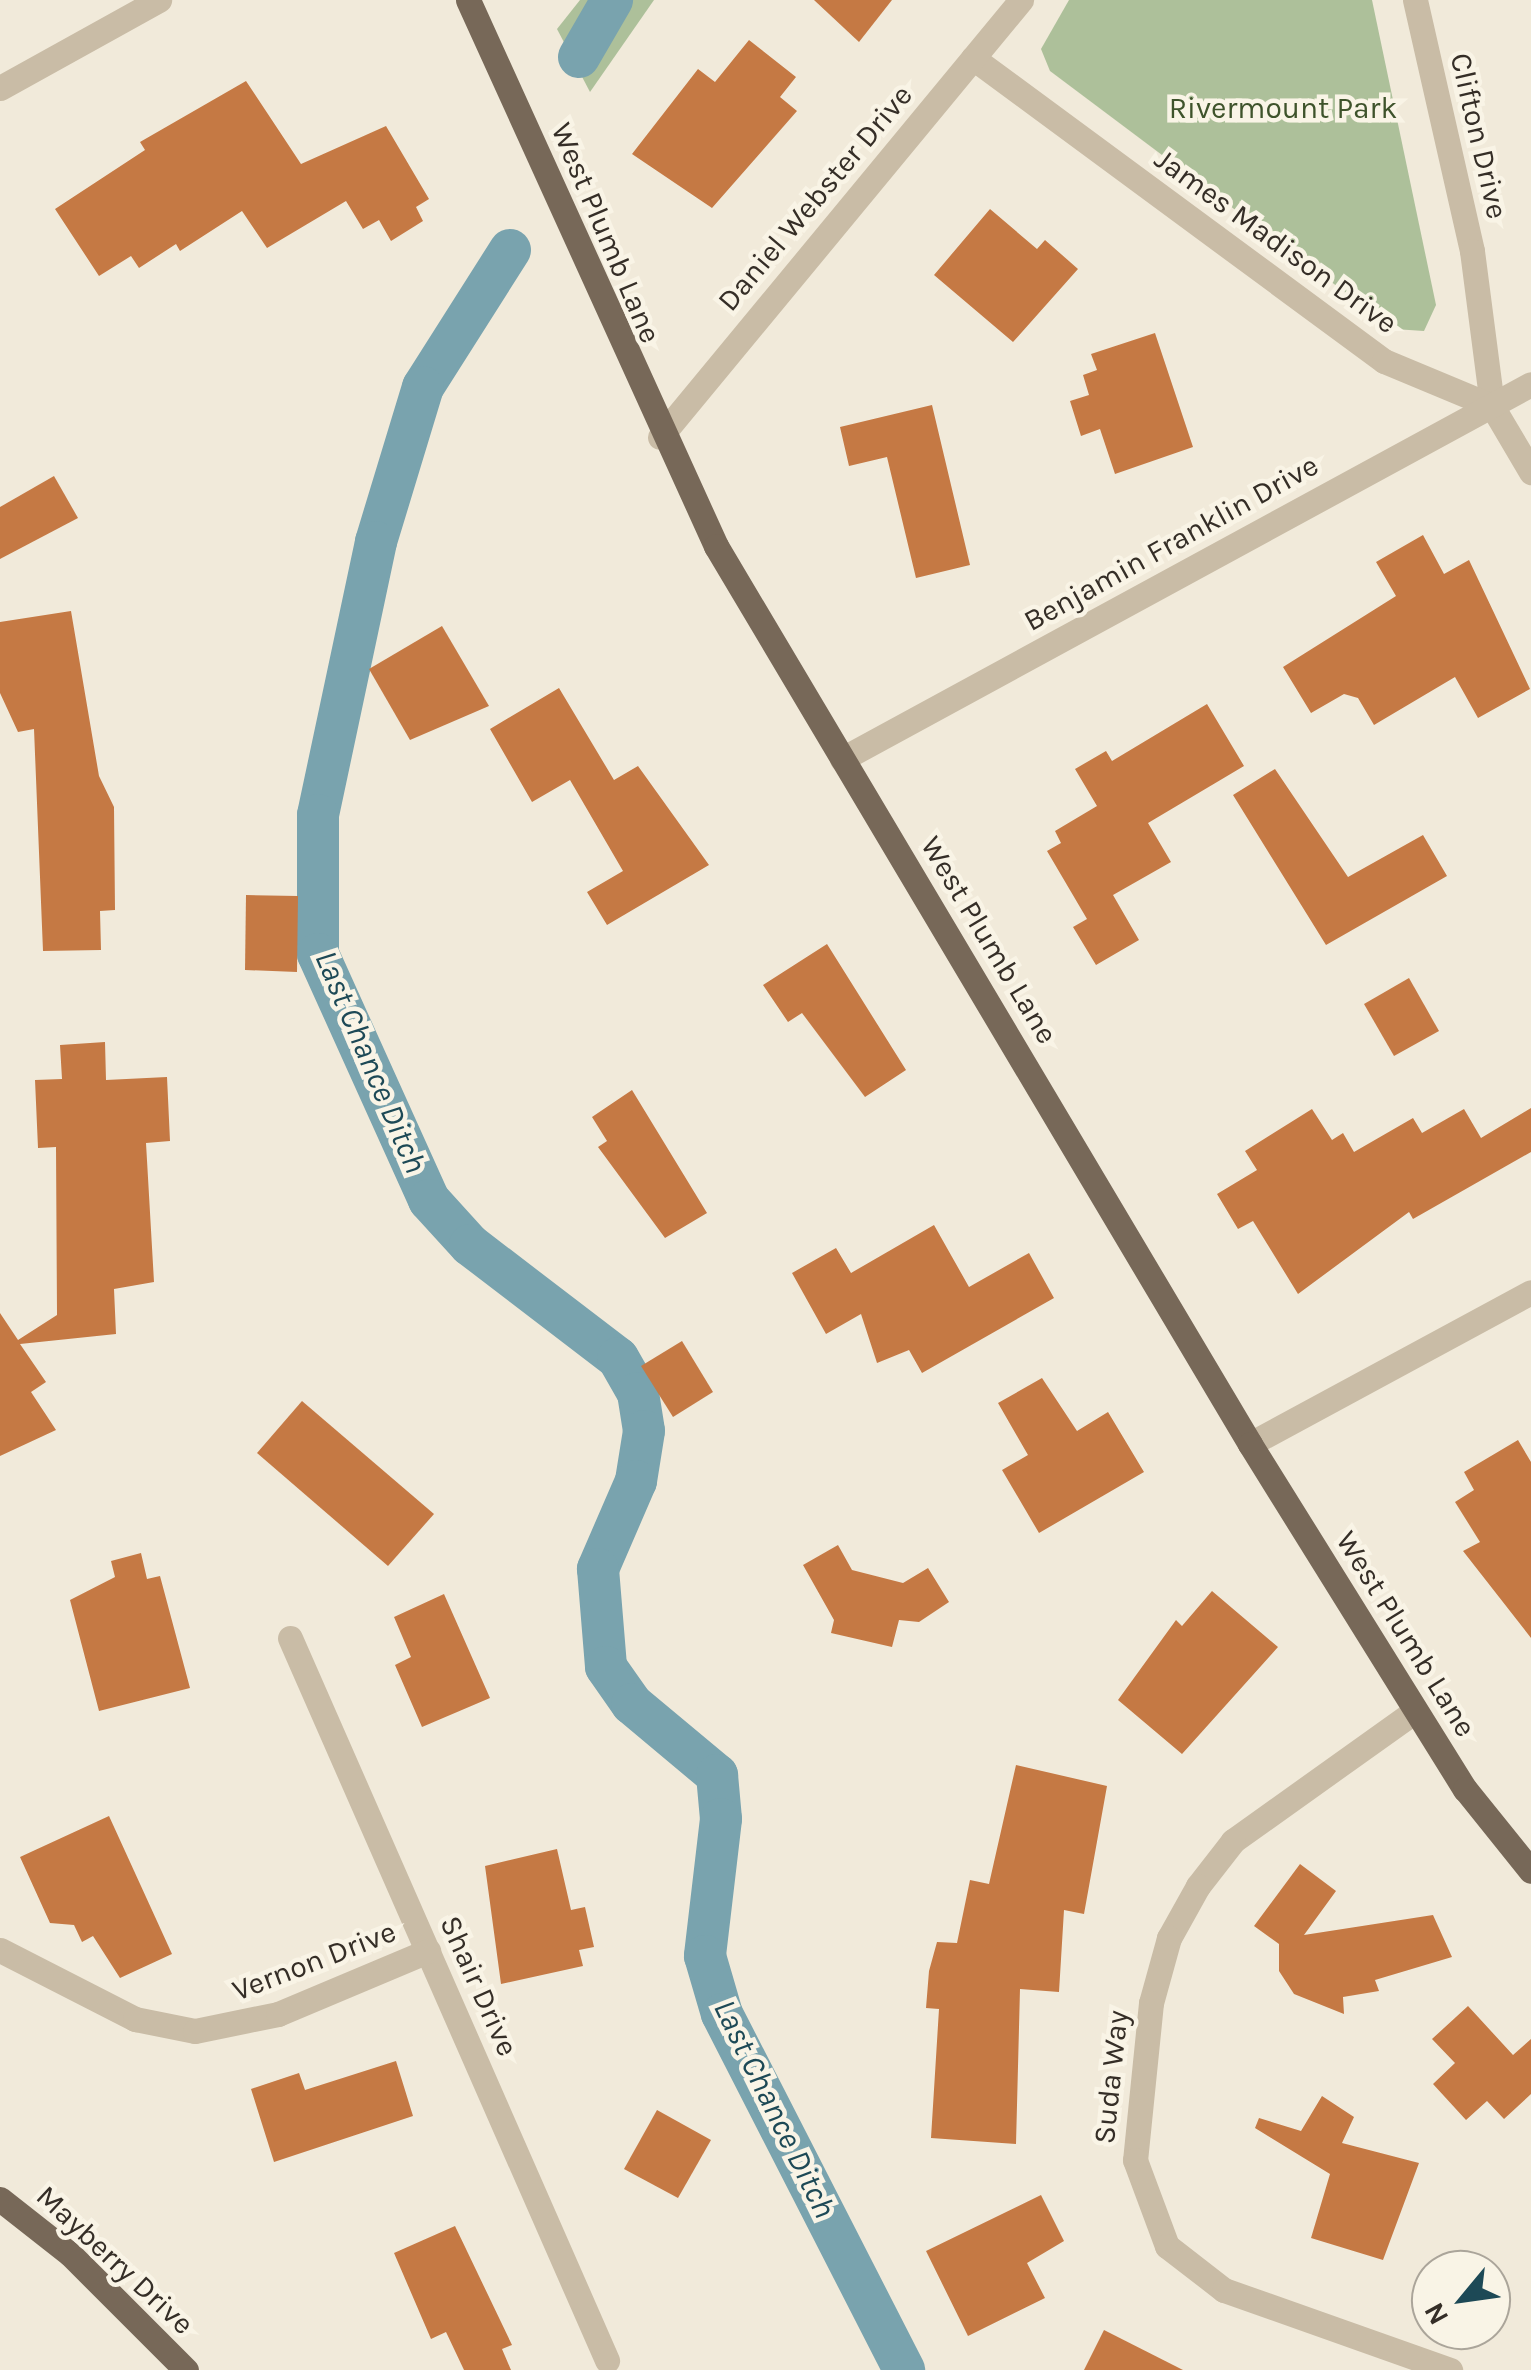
<!DOCTYPE html>
<style>
body{margin:0}
#map{position:relative;width:1531px;height:2370px;overflow:hidden;background:#f1eada;font-family:Karla,sans-serif}
div>[style]{position:absolute}
.green>*{inset:0;background:#adc09a}
.canal>*{height:42px;margin:-21px;padding:0 21px;transform-origin:21px;border-radius:21px;background:#79a3ae}
.building>*{inset:0;background:#c57944}
.minor>*{height:25px;margin:-12.5px;padding:0 12.5px;transform-origin:12.5px;border-radius:12.5px;background:#c9bca6}
.major>*{height:25px;margin:-12.5px;padding:0 12.5px;transform-origin:12.5px;border-radius:12.5px;background:#776858}
span{translate:-50% -50%;white-space:nowrap;text-align:center;line-height:1.15;-webkit-text-stroke:9px #f9f4e6;paint-order:stroke}
.park-label{font-size:30px;color:#3e532b}
.street-label{font-size:30px;color:#352e27}
.water-label{font-size:32px;color:#1d4956;font-style:italic}
.north{position:absolute;left:1411px;top:2250px;width:100px;height:100px;box-sizing:border-box;background:#f9f4e6;border:2px solid #aba59a;border-radius:50%;rotate:241deg;font-size:28px;font-weight:700;line-height:40px;text-align:center;color:#352e27}
.north::after{content:'';display:block;margin:auto;width:35px;height:45px;background:#1d4956;clip-path:polygon(50% 0,100% 100%,50% 72%,0 100%)}
</style>
<div id="map">
<div class="green">
<i style="clip-path:polygon(580px 0,654px 0,590px 92px,557px 29px)"></i>
<i style="clip-path:polygon(1069px 0,1372px 0,1436px 305px,1424px 331px,1394px 329px,1050px 71px,1041px 49px)"></i>
</div>
<div class="canal">
<i style="left:579px;top:57px;width:66px;rotate:-59.9deg"></i>
<i style="left:510px;top:250px;width:162px;rotate:122.4deg"></i>
<i style="left:423px;top:387px;width:162px;rotate:106.9deg"></i>
<i style="left:376px;top:542px;width:279px;rotate:102deg"></i>
<i style="left:318px;top:815px;width:139px;rotate:90deg"></i>
<i style="left:318px;top:954px;width:270px;rotate:65.7deg"></i>
<i style="left:429px;top:1200px;width:61px;rotate:47.7deg"></i>
<i style="left:470px;top:1245px;width:186px;rotate:37.4deg"></i>
<i style="left:618px;top:1358px;width:40px;rotate:60.3deg"></i>
<i style="left:638px;top:1393px;width:38px;rotate:81deg"></i>
<i style="left:644px;top:1431px;width:51px;rotate:99.1deg"></i>
<i style="left:636px;top:1481px;width:96px;rotate:113.4deg"></i>
<i style="left:598px;top:1569px;width:98px;rotate:85.3deg"></i>
<i style="left:606px;top:1667px;width:45px;rotate:54.9deg"></i>
<i style="left:632px;top:1704px;width:111px;rotate:39.9deg"></i>
<i style="left:717px;top:1775px;width:44px;rotate:84.8deg"></i>
<i style="left:721px;top:1819px;width:138px;rotate:96.7deg"></i>
<i style="left:705px;top:1956px;width:60px;rotate:73.7deg"></i>
<i style="left:722px;top:2014px;width:400px;rotate:62.9deg"></i>
</div>
<div class="building">
<i style="clip-path:polygon(814px 0,892px 0,859px 42px)"></i>
<i style="clip-path:polygon(749px 40px,796px 77px,780px 97px,797px 111px,712px 208px,632px 154px,698px 69px,715px 82px)"></i>
<i style="clip-path:polygon(246px 81px,301px 164px,386px 126px,429px 199px,416px 207px,423px 221px,391px 241px,379px 220px,363px 229px,346px 201px,267px 248px,242px 211px,180px 251px,176px 244px,139px 268px,131px 256px,99px 276px,55px 209px,145px 150px,140px 142px)"></i>
<i style="clip-path:polygon(990px 209px,1037px 249px,1045px 240px,1078px 269px,1013px 342px,934px 275px)"></i>
<i style="clip-path:polygon(1155px 333px,1193px 447px,1115px 474px,1100px 429px,1081px 436px,1070px 401px,1089px 395px,1083px 375px,1097px 370px,1091px 354px)"></i>
<i style="clip-path:polygon(932px 405px,970px 565px,916px 578px,887px 457px,849px 466px,840px 427px)"></i>
<i style="clip-path:polygon(54px 476px,78px 518px,0 559px,0 507px)"></i>
<i style="clip-path:polygon(1423px 535px,1444px 574px,1469px 560px,1530px 689px,1478px 718px,1455px 677px,1374px 725px,1358px 698px,1344px 694px,1311px 713px,1283px 667px,1396px 596px,1376px 562px)"></i>
<i style="clip-path:polygon(71px 611px,99px 776px,114px 807px,115px 910px,100px 911px,101px 950px,43px 951px,34px 729px,18px 732px,0 693px,0 622px)"></i>
<i style="clip-path:polygon(442px 626px,489px 706px,410px 740px,369px 669px)"></i>
<i style="clip-path:polygon(559px 688px,614px 780px,638px 766px,709px 865px,607px 925px,587px 892px,623px 871px,570px 780px,532px 802px,490px 729px)"></i>
<i style="clip-path:polygon(1207px 704px,1244px 766px,1148px 823px,1171px 862px,1113px 895px,1139px 940px,1096px 965px,1073px 927px,1087px 919px,1047px 851px,1061px 843px,1055px 831px,1097px 806px,1075px 769px,1106px 751px,1112px 761px)"></i>
<i style="clip-path:polygon(1275px 769px,1348px 877px,1423px 835px,1447px 876px,1326px 945px,1233px 795px)"></i>
<i style="clip-path:polygon(246px 895px,298px 896px,297px 972px,245px 970px)"></i>
<i style="clip-path:polygon(827px 944px,906px 1070px,865px 1097px,802px 1013px,788px 1022px,763px 985px)"></i>
<i style="clip-path:polygon(1409px 978px,1439px 1031px,1394px 1056px,1364px 1004px)"></i>
<i style="clip-path:polygon(105px 1042px,106px 1080px,167px 1077px,170px 1141px,146px 1143px,154px 1282px,114px 1289px,116px 1334px,20px 1344px,46px 1382px,31px 1392px,56px 1430px,0 1456px,0 1313px,18px 1340px,57px 1315px,56px 1147px,38px 1148px,35px 1080px,62px 1079px,60px 1045px)"></i>
<i style="clip-path:polygon(632px 1090px,707px 1213px,665px 1238px,598px 1147px,607px 1141px,592px 1117px)"></i>
<i style="clip-path:polygon(1531px 1108px,1531px 1152px,1413px 1219px,1409px 1212px,1298px 1294px,1253px 1221px,1238px 1229px,1217px 1194px,1257px 1170px,1245px 1151px,1312px 1109px,1332px 1140px,1343px 1133px,1354px 1152px,1413px 1118px,1422px 1133px,1464px 1109px,1481px 1138px)"></i>
<i style="clip-path:polygon(934px 1225px,969px 1287px,1029px 1253px,1054px 1298px,922px 1373px,909px 1350px,877px 1363px,861px 1314px,826px 1334px,792px 1273px,836px 1248px,851px 1273px)"></i>
<i style="clip-path:polygon(682px 1341px,713px 1392px,673px 1417px,641px 1366px)"></i>
<i style="clip-path:polygon(1042px 1378px,1077px 1431px,1108px 1412px,1144px 1472px,1039px 1533px,1002px 1470px,1028px 1455px,998px 1403px)"></i>
<i style="clip-path:polygon(302px 1401px,434px 1514px,388px 1566px,257px 1453px)"></i>
<i style="clip-path:polygon(1518px 1440px,1531px 1462px,1531px 1638px,1463px 1551px,1480px 1542px,1455px 1502px,1474px 1490px,1464px 1472px)"></i>
<i style="clip-path:polygon(838px 1545px,852px 1570px,903px 1583px,928px 1568px,949px 1602px,919px 1622px,899px 1620px,892px 1647px,831px 1633px,834px 1620px,803px 1565px)"></i>
<i style="clip-path:polygon(141px 1553px,147px 1579px,160px 1576px,190px 1688px,99px 1711px,70px 1600px,115px 1577px,111px 1561px)"></i>
<i style="clip-path:polygon(1212px 1591px,1278px 1647px,1182px 1754px,1118px 1700px,1176px 1620px,1182px 1626px)"></i>
<i style="clip-path:polygon(444px 1594px,490px 1698px,422px 1727px,395px 1665px,411px 1657px,394px 1617px)"></i>
<i style="clip-path:polygon(1016px 1765px,1107px 1786px,1084px 1914px,1064px 1910px,1059px 1992px,1020px 1989px,1016px 2144px,931px 2138px,939px 2009px,926px 2008px,929px 1971px,937px 1942px,957px 1943px,970px 1880px,989px 1884px)"></i>
<i style="clip-path:polygon(109px 1816px,172px 1954px,120px 1978px,93px 1936px,82px 1942px,74px 1925px,50px 1923px,20px 1857px)"></i>
<i style="clip-path:polygon(557px 1849px,571px 1910px,585px 1907px,594px 1947px,579px 1950px,583px 1966px,501px 1984px,485px 1866px)"></i>
<i style="clip-path:polygon(1300px 1864px,1336px 1891px,1304px 1935px,1433px 1915px,1452px 1957px,1375px 1980px,1379px 1991px,1343px 1997px,1344px 2014px,1294px 1994px,1279px 1971px,1279px 1944px,1254px 1926px)"></i>
<i style="clip-path:polygon(1468px 2006px,1513px 2055px,1531px 2039px,1531px 2094px,1504px 2119px,1487px 2101px,1466px 2120px,1433px 2084px,1455px 2063px,1432px 2039px)"></i>
<i style="clip-path:polygon(396px 2061px,413px 2116px,274px 2162px,251px 2089px,299px 2073px,305px 2090px)"></i>
<i style="clip-path:polygon(1322px 2096px,1354px 2117px,1342px 2143px,1419px 2163px,1383px 2260px,1311px 2238px,1330px 2174px,1255px 2128px,1259px 2118px,1301px 2131px)"></i>
<i style="clip-path:polygon(657px 2110px,711px 2140px,678px 2198px,624px 2169px)"></i>
<i style="clip-path:polygon(1041px 2195px,1064px 2241px,1027px 2263px,1045px 2298px,968px 2336px,926px 2251px)"></i>
<i style="clip-path:polygon(455px 2226px,512px 2345px,502px 2349px,511px 2370px,464px 2370px,446px 2332px,431px 2339px,394px 2253px)"></i>
<i style="clip-path:polygon(1104px 2330px,1183px 2370px,1084px 2370px)"></i>
</div>
<div class="minor">
<i style="left:1415px;top:0;width:257px;rotate:77.2deg"></i>
<i style="left:1472px;top:251px;width:156px;rotate:82.6deg"></i>
<i style="left:973px;top:58px;width:511px;rotate:36.4deg"></i>
<i style="left:1384px;top:361px;width:117px;rotate:22.6deg"></i>
<i style="left:1492px;top:406px;width:77px;rotate:59.4deg"></i>
<i style="left:0;top:88px;width:182px;rotate:-29deg"></i>
<i style="left:660px;top:437px;width:567px;rotate:-50.44deg"></i>
<i style="left:842px;top:759px;width:784px;rotate:-28.56deg"></i>
<i style="left:1250px;top:1444px;width:319px;rotate:-28.4deg"></i>
<i style="left:290px;top:1638px;width:789px;rotate:66.3deg"></i>
<i style="left:1415px;top:1711px;width:224px;rotate:144.5deg"></i>
<i style="left:1233px;top:1841px;width:57px;rotate:127.9deg"></i>
<i style="left:1198px;top:1886px;width:60px;rotate:119.1deg"></i>
<i style="left:1169px;top:1938px;width:67px;rotate:105.5deg"></i>
<i style="left:1151px;top:2003px;width:158px;rotate:95.8deg"></i>
<i style="left:1135px;top:2160px;width:92px;rotate:69.6deg"></i>
<i style="left:1167px;top:2246px;width:72px;rotate:37.7deg"></i>
<i style="left:1224px;top:2290px;width:240px;rotate:19.5deg"></i>
<i style="left:0;top:1950px;width:152px;rotate:27.1deg"></i>
<i style="left:135px;top:2019px;width:61px;rotate:11.3deg"></i>
<i style="left:195px;top:2031px;width:85px;rotate:-11.6deg"></i>
<i style="left:278px;top:2014px;width:163px;rotate:-22.8deg"></i>
</div>
<div class="major">
<i style="left:468px;top:0;width:600px;rotate:65.57deg"></i>
<i style="left:716px;top:546px;width:1045px;rotate:59.26deg"></i>
<i style="left:1250px;top:1444px;width:407px;rotate:58.1deg"></i>
<i style="left:1465px;top:1789px;width:105px;rotate:51.2deg"></i>
<i style="left:0;top:2199px;width:89px;rotate:38.2deg"></i>
<i style="left:70px;top:2254px;width:164px;rotate:45deg"></i>
</div>
<div class="park-label">
<span style="left:1283px;top:108px">Rivermount Park</span>
</div>
<div class="street-label">
<span style="left:1479px;top:136px;rotate:77deg">Clifton Drive</span>
<span style="left:815px;top:198px;rotate:-50deg">Daniel Webster Drive</span>
<span style="left:606px;top:233px;rotate:67deg">West Plumb Lane</span>
<span style="left:1276px;top:241px;rotate:36deg">James Madison Drive</span>
<span style="left:1171px;top:543px;rotate:-29deg">Benjamin Franklin Drive</span>
<span style="left:989px;top:940px;rotate:59deg">West Plumb Lane</span>
<span style="left:1406px;top:1634px;rotate:58deg">West Plumb Lane</span>
<span style="left:314px;top:1961px;rotate:-21deg">Vernon Drive</span>
<span style="left:479px;top:1986px;rotate:66deg">Shair Drive</span>
<span style="left:1111px;top:2077px;rotate:-84deg">Suda Way</span>
<span style="left:115px;top:2260px;rotate:43deg">Mayberry Drive</span>
</div>
<div class="water-label">
<span style="left:370px;top:1062px;rotate:67deg">Last Chance Ditch</span>
<span style="left:774px;top:2109px;rotate:64deg">Last Chance Ditch</span>
</div>
<div class="north">N</div>
</div>
